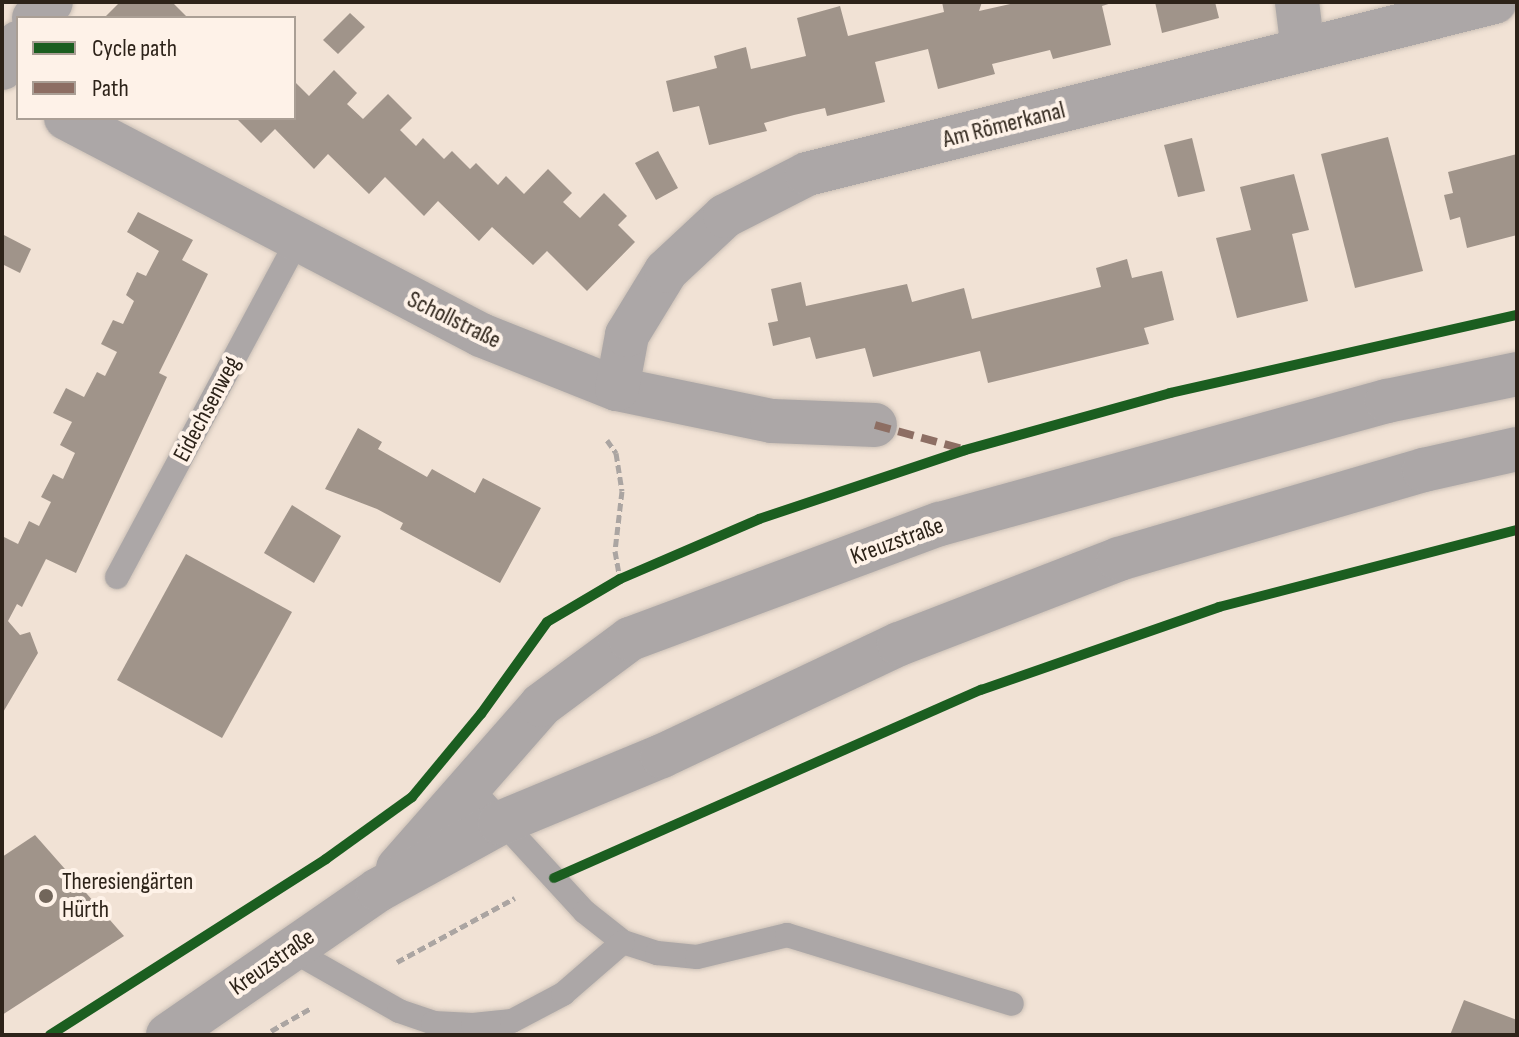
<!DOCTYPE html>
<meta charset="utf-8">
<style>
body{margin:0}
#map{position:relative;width:1519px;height:1037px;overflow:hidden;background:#f1e2d5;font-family:"Sofia Sans Condensed",sans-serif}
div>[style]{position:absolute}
.building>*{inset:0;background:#a0948a}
.path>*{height:5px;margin-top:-2.5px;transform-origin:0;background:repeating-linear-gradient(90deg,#aba5a2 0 8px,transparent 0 12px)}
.roads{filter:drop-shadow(0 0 2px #cbc0b6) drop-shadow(0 0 2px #cbc0b6)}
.service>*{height:24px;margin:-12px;padding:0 12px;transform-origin:12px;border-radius:12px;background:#aca7a7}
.minor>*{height:44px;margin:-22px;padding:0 22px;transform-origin:22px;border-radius:22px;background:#aca7a7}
.quiet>*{height:8px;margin-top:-4px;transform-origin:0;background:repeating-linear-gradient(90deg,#8d6e63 0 16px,transparent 0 24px)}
.cycleway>*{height:10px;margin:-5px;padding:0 5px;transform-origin:5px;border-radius:5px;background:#1b5e20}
.dots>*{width:22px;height:22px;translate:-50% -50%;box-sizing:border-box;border:4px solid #fef2e8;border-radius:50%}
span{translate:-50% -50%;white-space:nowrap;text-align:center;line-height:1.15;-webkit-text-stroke:8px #fef2e8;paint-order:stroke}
.street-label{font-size:24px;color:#2d2319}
.poi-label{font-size:24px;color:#2d2319}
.left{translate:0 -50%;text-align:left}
.frame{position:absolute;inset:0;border:4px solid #2d2319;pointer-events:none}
.legend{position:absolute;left:16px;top:16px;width:280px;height:104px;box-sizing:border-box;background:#fef2e8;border:2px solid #aa9f95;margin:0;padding:10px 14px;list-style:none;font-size:24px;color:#2d2319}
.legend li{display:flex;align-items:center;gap:16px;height:40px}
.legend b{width:40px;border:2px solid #aa9f95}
</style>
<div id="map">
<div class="building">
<i style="clip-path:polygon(120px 2px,172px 2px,188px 18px,104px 18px)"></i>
<i style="clip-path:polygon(942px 2px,982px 2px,979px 11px,1019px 2px,1115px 2px,1102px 6px,1111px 45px,1053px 59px,1050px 50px,992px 64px,995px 74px,938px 89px,928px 49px,875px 62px,885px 102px,827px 116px,825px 108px,794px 115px,764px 123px,767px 131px,709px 145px,699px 106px,673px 112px,666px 81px,717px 68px,714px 56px,746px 47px,751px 69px,806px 56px,797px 18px,840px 6px,848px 36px,944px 12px)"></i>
<i style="clip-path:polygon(1155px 2px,1215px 2px,1219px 18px,1162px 33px)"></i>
<i style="clip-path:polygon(350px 13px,365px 27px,338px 54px,323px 40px)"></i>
<i style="clip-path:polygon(334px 70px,357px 93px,347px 104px,363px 119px,388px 94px,412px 118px,400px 130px,416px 146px,423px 138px,444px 159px,452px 151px,470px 169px,476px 163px,498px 185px,506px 176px,524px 194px,548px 169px,572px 193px,563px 202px,580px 218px,604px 193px,627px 216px,618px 225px,635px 242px,587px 291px,547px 251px,533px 265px,492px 227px,479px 241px,438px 201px,424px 216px,385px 177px,369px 194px,328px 154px,314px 169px,275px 129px,261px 143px,236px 118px,294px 118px,294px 81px,309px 96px)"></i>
<i style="clip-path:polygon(1388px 137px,1423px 271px,1355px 288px,1321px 154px)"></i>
<i style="clip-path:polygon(1192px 138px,1205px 191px,1178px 197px,1164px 145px)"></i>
<i style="clip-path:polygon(658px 151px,678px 188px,656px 200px,635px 163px)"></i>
<i style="clip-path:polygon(1517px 154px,1517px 235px,1467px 248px,1460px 217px,1450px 220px,1444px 195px,1453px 193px,1448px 172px)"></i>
<i style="clip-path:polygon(1294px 174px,1309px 230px,1292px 234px,1308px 301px,1237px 318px,1216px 238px,1251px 230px,1240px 187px)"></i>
<i style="clip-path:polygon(138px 212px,193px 240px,182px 260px,208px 274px,159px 373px,167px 377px,76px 573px,46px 559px,22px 607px,17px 604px,8px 621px,20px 635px,30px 632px,38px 653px,2px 714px,2px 536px,18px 544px,29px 521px,39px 526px,51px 502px,41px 497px,53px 474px,63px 479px,75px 453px,60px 445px,72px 422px,53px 413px,66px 388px,84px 397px,97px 372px,105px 376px,117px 352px,101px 344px,113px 320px,123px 324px,134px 301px,126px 295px,137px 272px,146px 276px,159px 251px,127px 232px)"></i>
<i style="clip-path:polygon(2px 234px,31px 249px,20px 273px,2px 264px)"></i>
<i style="clip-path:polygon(1127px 259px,1132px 278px,1162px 271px,1174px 320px,1144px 328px,1149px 344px,988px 383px,980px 351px,873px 377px,865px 348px,816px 359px,810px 337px,773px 346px,768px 323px,778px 321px,771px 289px,801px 282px,806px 306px,907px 284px,912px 302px,964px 288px,972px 319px,1101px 287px,1096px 268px)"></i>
<i style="clip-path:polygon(358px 428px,382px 442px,378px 449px,427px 477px,432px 469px,475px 493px,483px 478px,541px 508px,500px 583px,400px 529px,403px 523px,377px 509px,325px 489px)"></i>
<i style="clip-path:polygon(292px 505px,341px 536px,314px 583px,264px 553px)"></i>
<i style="clip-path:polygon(186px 554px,292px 612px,222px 738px,117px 680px)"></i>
<i style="clip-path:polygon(35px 835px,124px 936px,2px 1015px,2px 857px)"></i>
<i style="clip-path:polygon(1464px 1000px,1517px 1020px,1517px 1035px,1450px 1035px)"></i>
</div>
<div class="path">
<i style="left:607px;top:440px;width:16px;rotate:55deg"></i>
<i style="left:616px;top:453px;width:38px;rotate:81deg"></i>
<i style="left:622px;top:491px;width:60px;rotate:96.7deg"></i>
<i style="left:615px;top:551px;width:28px;rotate:80deg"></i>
<i style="left:397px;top:962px;width:134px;rotate:-28.5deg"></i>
<i style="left:271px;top:1031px;width:46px;rotate:-29.9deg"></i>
</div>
<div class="roads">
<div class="service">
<i style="left:117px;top:577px;width:381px;rotate:-61.8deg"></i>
<i style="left:469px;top:786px;width:171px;rotate:47.4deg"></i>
<i style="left:585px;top:912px;width:48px;rotate:38.3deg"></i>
<i style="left:623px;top:942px;width:36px;rotate:18deg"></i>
<i style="left:657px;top:953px;width:40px;rotate:5.7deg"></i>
<i style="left:697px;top:957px;width:93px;rotate:-13.7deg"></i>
<i style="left:787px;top:935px;width:235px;rotate:17deg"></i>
<i style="left:290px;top:949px;width:125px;rotate:29.6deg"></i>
<i style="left:399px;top:1011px;width:36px;rotate:19deg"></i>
<i style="left:433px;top:1023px;width:40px;rotate:2.9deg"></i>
<i style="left:473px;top:1025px;width:39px;rotate:-6deg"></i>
<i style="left:512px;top:1021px;width:58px;rotate:-27.9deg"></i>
<i style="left:563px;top:994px;width:79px;rotate:-40.9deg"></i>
</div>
<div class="minor">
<i style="left:1297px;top:2px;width:48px;rotate:82.9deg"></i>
<i style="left:34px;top:18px;width:23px;rotate:-43deg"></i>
<i style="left:2px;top:68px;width:30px;rotate:-57deg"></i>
<i style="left:66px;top:118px;width:468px;rotate:27.6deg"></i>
<i style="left:481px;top:335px;width:146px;rotate:21.7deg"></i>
<i style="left:617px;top:389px;width:158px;rotate:11.7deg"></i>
<i style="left:772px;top:421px;width:103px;rotate:2.2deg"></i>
<i style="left:617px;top:389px;width:55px;rotate:-79.5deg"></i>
<i style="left:627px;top:335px;width:75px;rotate:-58.6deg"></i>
<i style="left:666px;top:271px;width:81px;rotate:-43deg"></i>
<i style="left:725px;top:216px;width:92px;rotate:-27.1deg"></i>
<i style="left:807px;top:174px;width:709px;rotate:-14.04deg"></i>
<i style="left:398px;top:868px;width:217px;rotate:-48.7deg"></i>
<i style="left:541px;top:705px;width:111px;rotate:-36.6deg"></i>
<i style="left:630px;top:639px;width:331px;rotate:-20.4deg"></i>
<i style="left:940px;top:524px;width:464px;rotate:-15.4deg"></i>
<i style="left:1387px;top:401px;width:133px;rotate:-11.7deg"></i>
<i style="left:168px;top:1035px;width:255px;rotate:-34.6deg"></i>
<i style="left:378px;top:890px;width:139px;rotate:-28.8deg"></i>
<i style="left:500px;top:823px;width:175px;rotate:-22.5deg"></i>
<i style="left:662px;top:756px;width:262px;rotate:-25.3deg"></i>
<i style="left:899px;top:644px;width:236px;rotate:-21.1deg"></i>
<i style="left:1119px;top:559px;width:318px;rotate:-16.3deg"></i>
<i style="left:1424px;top:470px;width:95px;rotate:-12.7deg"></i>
</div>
</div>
<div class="quiet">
<i style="left:875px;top:425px;width:91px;rotate:15.3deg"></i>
</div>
<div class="cycleway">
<i style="left:554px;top:878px;width:467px;rotate:-23.8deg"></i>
<i style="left:981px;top:690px;width:252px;rotate:-19.2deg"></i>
<i style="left:1219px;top:607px;width:308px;rotate:-14.5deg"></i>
<i style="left:50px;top:1035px;width:327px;rotate:-32.5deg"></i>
<i style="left:326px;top:859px;width:106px;rotate:-35.8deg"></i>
<i style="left:412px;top:797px;width:108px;rotate:-50.3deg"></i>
<i style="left:481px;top:714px;width:113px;rotate:-54.3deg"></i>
<i style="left:547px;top:622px;width:85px;rotate:-30.5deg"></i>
<i style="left:620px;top:579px;width:151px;rotate:-23.3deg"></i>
<i style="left:759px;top:519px;width:217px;rotate:-18.5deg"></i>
<i style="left:965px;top:450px;width:213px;rotate:-15.5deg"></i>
<i style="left:1170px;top:393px;width:356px;rotate:-12.7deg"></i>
</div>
<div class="dots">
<i style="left:46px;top:896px;background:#72665b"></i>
</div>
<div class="street-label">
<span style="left:1004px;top:125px;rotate:-14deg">Am Römerkanal</span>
<span style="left:454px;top:320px;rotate:26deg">Schollstraße</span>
<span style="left:207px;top:409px;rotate:-62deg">Eidechsenweg</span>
<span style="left:897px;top:541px;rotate:-20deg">Kreuzstraße</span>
<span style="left:272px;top:962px;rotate:-35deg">Kreuzstraße</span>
</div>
<div class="poi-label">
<span class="left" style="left:62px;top:896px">Theresiengärten<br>Hürth</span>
</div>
<div class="frame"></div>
<ul class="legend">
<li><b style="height:10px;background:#1b5e20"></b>Cycle path</li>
<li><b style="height:10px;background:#8d6e63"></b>Path</li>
</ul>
</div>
